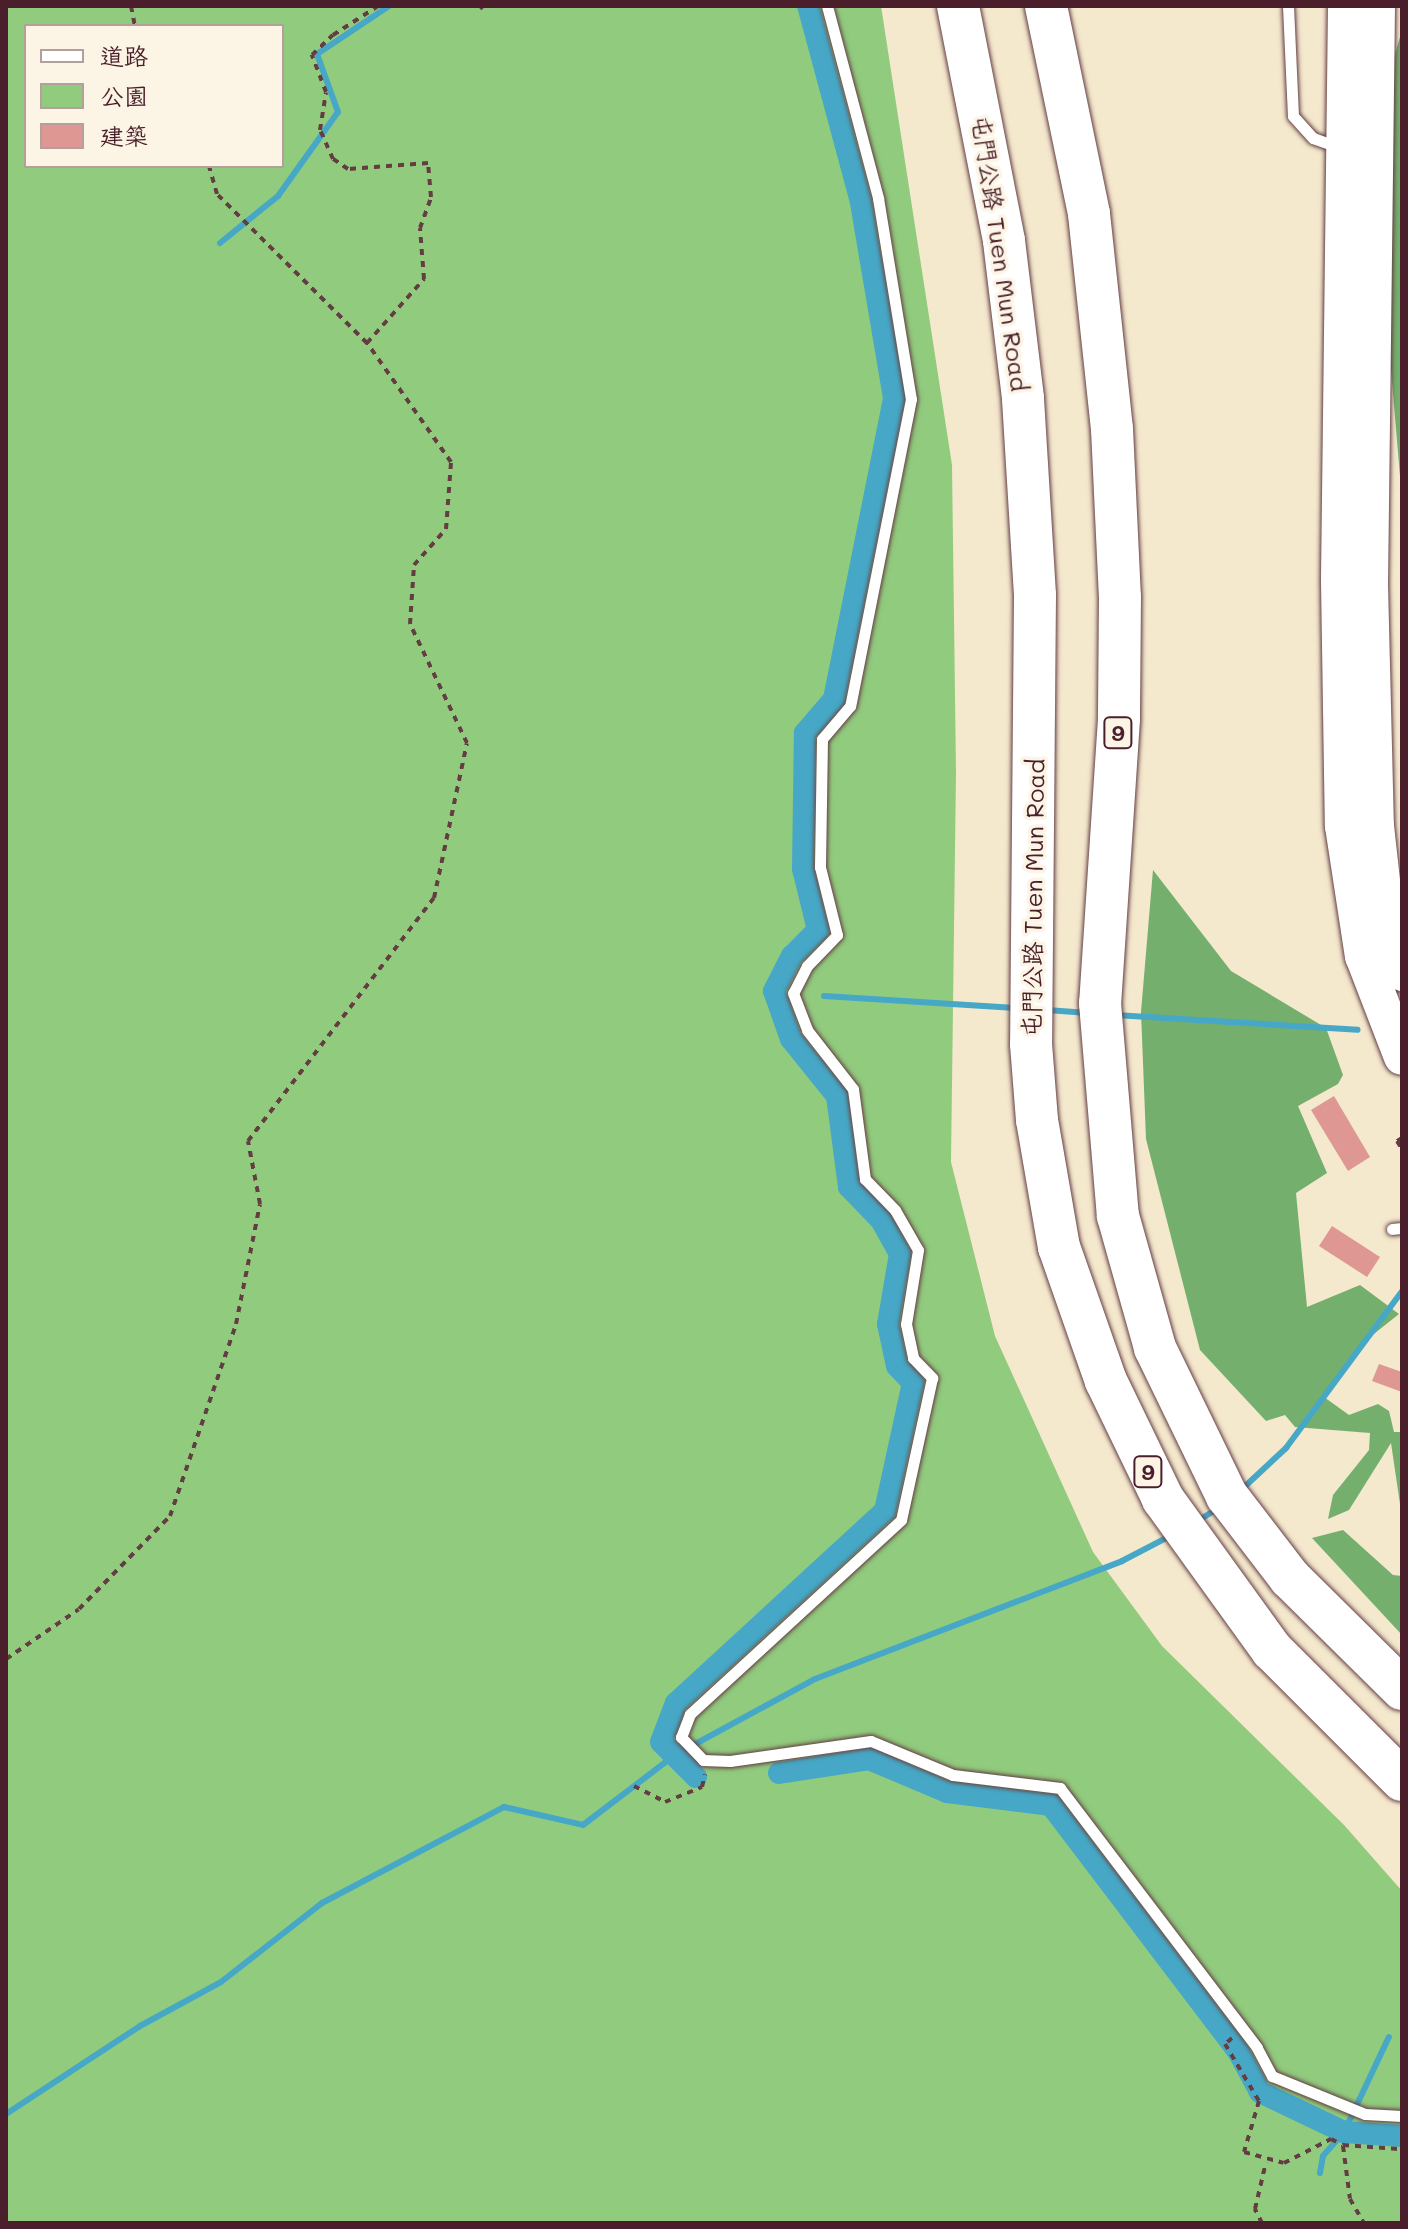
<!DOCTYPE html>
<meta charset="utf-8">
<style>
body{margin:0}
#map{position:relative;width:1408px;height:2229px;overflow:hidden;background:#f4e8cd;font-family:Mali,"LXGW WenKai TC",sans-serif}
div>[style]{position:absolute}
.green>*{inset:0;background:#91cb7e}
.forest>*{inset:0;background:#74af6d}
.stream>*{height:6px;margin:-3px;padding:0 3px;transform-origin:3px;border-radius:3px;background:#46a8c6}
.canal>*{height:22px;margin:-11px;padding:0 11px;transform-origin:11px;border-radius:11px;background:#46a8c6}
.building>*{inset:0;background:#de9792}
.path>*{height:4px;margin-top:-2px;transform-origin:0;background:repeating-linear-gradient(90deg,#643d43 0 6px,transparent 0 12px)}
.roads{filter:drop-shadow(0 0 2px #643d43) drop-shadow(0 0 2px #643d43)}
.service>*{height:11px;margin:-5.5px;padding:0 5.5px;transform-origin:5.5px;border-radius:5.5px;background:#fff}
.primary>*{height:36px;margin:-18px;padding:0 18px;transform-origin:18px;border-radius:18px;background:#fff}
.motorway>*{height:42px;margin:-21px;padding:0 21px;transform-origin:21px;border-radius:21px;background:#fff}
span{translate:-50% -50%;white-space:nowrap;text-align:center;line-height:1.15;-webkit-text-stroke:7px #fcf5e5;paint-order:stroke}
.shield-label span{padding:2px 6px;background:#fcf5e5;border:2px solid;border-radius:6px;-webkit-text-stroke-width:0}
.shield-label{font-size:22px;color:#4a1f2b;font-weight:700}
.street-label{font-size:24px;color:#4a1f2b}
.frame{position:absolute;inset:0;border:8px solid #4a1f2b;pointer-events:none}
.legend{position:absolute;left:24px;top:24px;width:260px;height:144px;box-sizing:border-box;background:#fcf5e5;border:2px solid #b59f9b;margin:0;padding:10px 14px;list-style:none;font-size:24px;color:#4a1f2b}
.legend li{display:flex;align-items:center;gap:16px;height:40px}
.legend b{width:40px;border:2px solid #b59f9b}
</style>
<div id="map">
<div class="green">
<i style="clip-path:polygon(evenodd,6px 6px,881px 6px,952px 465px,956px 772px,951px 1162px,995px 1336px,1093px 1552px,1162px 1646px,1344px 1825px,1402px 1891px,1402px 2223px,6px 2223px,6px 6px,26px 26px,282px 26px,282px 166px,26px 166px,26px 26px)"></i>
</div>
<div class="forest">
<i style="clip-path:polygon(1402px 30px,1402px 500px,1389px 346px,1394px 57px)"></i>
<i style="clip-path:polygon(1153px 870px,1231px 971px,1326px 1028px,1343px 1075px,1338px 1084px,1298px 1106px,1327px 1173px,1296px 1193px,1307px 1307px,1360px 1285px,1399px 1314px,1360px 1345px,1324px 1397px,1349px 1415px,1378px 1404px,1389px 1411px,1394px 1432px,1402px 1432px,1400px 1504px,1391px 1443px,1349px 1510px,1328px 1519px,1333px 1495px,1369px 1450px,1370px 1433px,1295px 1427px,1285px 1415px,1266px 1421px,1200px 1350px,1146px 1139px,1141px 1012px)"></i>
<i style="clip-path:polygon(1343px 1530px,1393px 1575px,1402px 1576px,1402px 1635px,1312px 1538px)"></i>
</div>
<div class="stream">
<i style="left:220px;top:243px;width:75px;rotate:-39deg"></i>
<i style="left:278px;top:196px;width:103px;rotate:-54.5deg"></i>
<i style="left:338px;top:112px;width:62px;rotate:-109.9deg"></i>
<i style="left:317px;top:54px;width:87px;rotate:-33.7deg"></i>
<i style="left:824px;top:996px;width:192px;rotate:3.6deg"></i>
<i style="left:1047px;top:1010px;width:41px;rotate:4.2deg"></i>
<i style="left:1115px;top:1015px;width:243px;rotate:3.5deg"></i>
<i style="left:1241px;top:1490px;width:62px;rotate:-43deg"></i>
<i style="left:1286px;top:1448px;width:195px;rotate:-53.5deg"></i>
<i style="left:1196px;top:1522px;width:25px;rotate:-32deg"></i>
<i style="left:6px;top:2114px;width:160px;rotate:-33.3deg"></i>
<i style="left:140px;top:2026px;width:92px;rotate:-28.5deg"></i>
<i style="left:221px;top:1982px;width:128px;rotate:-38deg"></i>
<i style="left:322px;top:1903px;width:206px;rotate:-27.8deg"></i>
<i style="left:504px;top:1807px;width:81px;rotate:12.8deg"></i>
<i style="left:583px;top:1825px;width:116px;rotate:-37.3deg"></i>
<i style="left:675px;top:1755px;width:159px;rotate:-28.5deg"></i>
<i style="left:815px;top:1679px;width:329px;rotate:-21deg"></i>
<i style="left:1122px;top:1561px;width:56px;rotate:-27.5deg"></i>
<i style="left:1320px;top:2173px;width:17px;rotate:-80deg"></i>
<i style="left:1323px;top:2156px;width:32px;rotate:-49deg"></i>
<i style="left:1344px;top:2132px;width:105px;rotate:-64.7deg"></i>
</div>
<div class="canal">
<i style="left:779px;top:1773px;width:91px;rotate:-8.8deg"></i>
<i style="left:869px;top:1759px;width:85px;rotate:22.9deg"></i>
<i style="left:947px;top:1792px;width:105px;rotate:7.1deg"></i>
<i style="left:1051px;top:1805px;width:309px;rotate:52.8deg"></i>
<i style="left:1238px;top:2051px;width:47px;rotate:61.8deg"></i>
<i style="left:1260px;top:2092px;width:93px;rotate:25.5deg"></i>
<i style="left:1344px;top:2132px;width:58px;rotate:3.9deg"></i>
<i style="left:696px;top:1777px;width:49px;rotate:-135deg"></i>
<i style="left:661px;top:1742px;width:42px;rotate:-69deg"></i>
<i style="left:676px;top:1703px;width:284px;rotate:-42.6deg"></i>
<i style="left:885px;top:1511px;width:131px;rotate:-77.7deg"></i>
<i style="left:913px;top:1383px;width:23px;rotate:-133deg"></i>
<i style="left:897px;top:1366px;width:43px;rotate:-102.1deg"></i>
<i style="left:888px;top:1324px;width:71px;rotate:-80.3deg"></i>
<i style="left:900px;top:1254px;width:39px;rotate:-119deg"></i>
<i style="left:881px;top:1220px;width:46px;rotate:-134.1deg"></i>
<i style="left:849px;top:1187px;width:92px;rotate:-97.5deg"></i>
<i style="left:837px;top:1096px;width:73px;rotate:-128.9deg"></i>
<i style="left:791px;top:1039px;width:51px;rotate:-109.5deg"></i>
<i style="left:774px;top:991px;width:39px;rotate:-63deg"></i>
<i style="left:792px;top:956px;width:37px;rotate:-45deg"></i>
<i style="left:818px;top:930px;width:63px;rotate:-103.8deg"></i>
<i style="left:803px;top:869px;width:136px;rotate:-89.2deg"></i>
<i style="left:805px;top:733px;width:45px;rotate:-49.5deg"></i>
<i style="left:834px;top:699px;width:307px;rotate:-78.7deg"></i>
<i style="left:894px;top:398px;width:199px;rotate:-99.6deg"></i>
<i style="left:861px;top:202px;width:203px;rotate:-105.1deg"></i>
</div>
<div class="building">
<i style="clip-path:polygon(1334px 1096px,1370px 1157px,1348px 1171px,1311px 1110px)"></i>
<i style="clip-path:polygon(1332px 1226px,1380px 1257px,1367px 1277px,1319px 1246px)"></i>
<i style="clip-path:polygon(1379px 1364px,1402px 1372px,1402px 1392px,1372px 1381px)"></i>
</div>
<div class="path">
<i style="left:131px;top:6px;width:20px;rotate:79deg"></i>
<i style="left:480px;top:6px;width:4px;rotate:45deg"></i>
<i style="left:367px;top:343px;width:86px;rotate:-48.3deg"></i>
<i style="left:424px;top:279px;width:51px;rotate:-94.5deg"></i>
<i style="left:420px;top:228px;width:33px;rotate:-70deg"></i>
<i style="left:431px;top:197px;width:34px;rotate:-95deg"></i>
<i style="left:428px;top:163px;width:80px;rotate:175.7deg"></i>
<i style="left:348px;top:169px;width:18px;rotate:-146deg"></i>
<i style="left:333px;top:159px;width:32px;rotate:-114deg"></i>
<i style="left:320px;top:130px;width:38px;rotate:-81deg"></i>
<i style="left:326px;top:92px;width:40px;rotate:-111deg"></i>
<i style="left:312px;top:55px;width:29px;rotate:-44deg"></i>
<i style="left:333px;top:35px;width:54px;rotate:-32.8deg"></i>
<i style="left:1402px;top:1138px;width:6px;rotate:149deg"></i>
<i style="left:1397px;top:1141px;width:9px;rotate:58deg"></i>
<i style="left:6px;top:1659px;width:88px;rotate:-34.4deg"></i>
<i style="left:79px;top:1609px;width:130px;rotate:-45.6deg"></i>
<i style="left:170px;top:1516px;width:203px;rotate:-71deg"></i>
<i style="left:236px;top:1324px;width:122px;rotate:-78.7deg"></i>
<i style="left:260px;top:1204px;width:64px;rotate:-100.8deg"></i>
<i style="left:248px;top:1141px;width:306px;rotate:-52.6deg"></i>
<i style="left:434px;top:898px;width:158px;rotate:-78deg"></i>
<i style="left:467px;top:743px;width:132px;rotate:-115.6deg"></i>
<i style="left:410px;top:624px;width:59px;rotate:-86.1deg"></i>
<i style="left:414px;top:565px;width:48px;rotate:-48.4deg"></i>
<i style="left:446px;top:529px;width:67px;rotate:-85.7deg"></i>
<i style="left:451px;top:462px;width:146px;rotate:-125.2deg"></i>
<i style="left:367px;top:343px;width:211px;rotate:-135.2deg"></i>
<i style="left:217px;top:194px;width:29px;rotate:-106deg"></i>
<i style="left:634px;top:1786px;width:35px;rotate:27deg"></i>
<i style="left:665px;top:1802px;width:40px;rotate:-22deg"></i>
<i style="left:702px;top:1787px;width:13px;rotate:-77deg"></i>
<i style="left:1232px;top:2038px;width:9px;rotate:139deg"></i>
<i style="left:1225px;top:2044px;width:66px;rotate:59.2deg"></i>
<i style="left:1259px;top:2101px;width:53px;rotate:106.4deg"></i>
<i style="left:1244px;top:2152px;width:41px;rotate:15.4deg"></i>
<i style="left:1284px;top:2163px;width:53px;rotate:-27.1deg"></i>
<i style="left:1331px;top:2139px;width:13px;rotate:27deg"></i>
<i style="left:1343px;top:2145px;width:56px;rotate:4.1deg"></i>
<i style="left:1343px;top:2146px;width:53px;rotate:82.5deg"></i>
<i style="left:1350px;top:2199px;width:28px;rotate:60deg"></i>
<i style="left:1262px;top:2223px;width:16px;rotate:-117deg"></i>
<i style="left:1255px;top:2209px;width:48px;rotate:-76.8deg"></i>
</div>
<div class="roads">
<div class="service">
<i style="left:827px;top:6px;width:199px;rotate:75.1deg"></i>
<i style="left:878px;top:198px;width:204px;rotate:80.7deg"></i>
<i style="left:911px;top:399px;width:313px;rotate:101.2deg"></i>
<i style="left:850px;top:706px;width:43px;rotate:130.3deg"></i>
<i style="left:822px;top:739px;width:128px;rotate:90.9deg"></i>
<i style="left:820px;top:867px;width:70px;rotate:76deg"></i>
<i style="left:837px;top:935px;width:43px;rotate:134.1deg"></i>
<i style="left:807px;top:966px;width:30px;rotate:117deg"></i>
<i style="left:793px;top:993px;width:40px;rotate:69deg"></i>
<i style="left:807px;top:1030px;width:75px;rotate:52.1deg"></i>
<i style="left:853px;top:1089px;width:91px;rotate:82.4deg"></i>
<i style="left:865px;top:1179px;width:43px;rotate:45.9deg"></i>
<i style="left:895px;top:1210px;width:46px;rotate:60.1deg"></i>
<i style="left:918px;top:1250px;width:75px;rotate:99.2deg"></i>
<i style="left:906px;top:1324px;width:35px;rotate:78deg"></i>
<i style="left:913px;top:1358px;width:28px;rotate:46deg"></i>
<i style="left:932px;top:1378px;width:145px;rotate:102.3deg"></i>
<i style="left:901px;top:1520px;width:287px;rotate:137.4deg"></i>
<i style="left:690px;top:1714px;width:25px;rotate:111deg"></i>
<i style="left:681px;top:1737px;width:32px;rotate:46deg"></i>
<i style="left:703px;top:1760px;width:27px;rotate:2deg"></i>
<i style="left:730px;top:1761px;width:142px;rotate:-8.1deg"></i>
<i style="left:871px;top:1741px;width:89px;rotate:22.5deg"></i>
<i style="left:953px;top:1775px;width:108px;rotate:6.9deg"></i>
<i style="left:1060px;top:1788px;width:326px;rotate:52.8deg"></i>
<i style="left:1257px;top:2048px;width:32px;rotate:62deg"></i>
<i style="left:1272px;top:2076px;width:100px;rotate:22.2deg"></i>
<i style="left:1365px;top:2114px;width:37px;rotate:3deg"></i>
<i style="left:1288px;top:6px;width:110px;rotate:87.4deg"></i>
<i style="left:1293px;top:116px;width:30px;rotate:48deg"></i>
<i style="left:1313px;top:138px;width:29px;rotate:20deg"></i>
<i style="left:1392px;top:1229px;width:10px;rotate:-6deg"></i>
</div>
<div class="primary">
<i style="left:1346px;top:6px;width:575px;rotate:90.7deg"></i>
<i style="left:1339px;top:581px;width:245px;rotate:89.1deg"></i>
<i style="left:1343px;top:826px;width:132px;rotate:81.3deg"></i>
<i style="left:1363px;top:956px;width:108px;rotate:68.9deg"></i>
<i style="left:1377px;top:6px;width:578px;rotate:90.69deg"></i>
<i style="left:1370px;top:584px;width:242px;rotate:88.6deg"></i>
<i style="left:1376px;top:826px;width:63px;rotate:83.7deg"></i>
<i style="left:1383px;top:889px;width:86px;rotate:77.3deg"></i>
</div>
<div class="motorway">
<i style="left:958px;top:6px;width:239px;rotate:78.9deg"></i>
<i style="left:1004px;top:241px;width:159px;rotate:83.1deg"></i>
<i style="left:1023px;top:399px;width:196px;rotate:86.5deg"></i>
<i style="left:1035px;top:595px;width:449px;rotate:90.5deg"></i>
<i style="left:1031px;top:1044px;width:76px;rotate:85.5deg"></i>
<i style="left:1037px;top:1120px;width:129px;rotate:80.2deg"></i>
<i style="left:1059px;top:1247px;width:142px;rotate:70.7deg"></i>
<i style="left:1106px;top:1381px;width:131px;rotate:64.2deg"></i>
<i style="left:1163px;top:1499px;width:186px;rotate:54.2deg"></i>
<i style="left:1272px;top:1650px;width:184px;rotate:45deg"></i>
<i style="left:1046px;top:6px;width:212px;rotate:78.3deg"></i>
<i style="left:1089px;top:214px;width:216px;rotate:83.9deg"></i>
<i style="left:1112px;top:429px;width:168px;rotate:87.3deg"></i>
<i style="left:1120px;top:597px;width:122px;rotate:90.5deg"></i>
<i style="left:1119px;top:719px;width:285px;rotate:93.8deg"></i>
<i style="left:1100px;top:1003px;width:214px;rotate:85.2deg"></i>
<i style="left:1118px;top:1216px;width:137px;rotate:74.3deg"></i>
<i style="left:1155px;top:1348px;width:165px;rotate:64.1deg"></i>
<i style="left:1227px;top:1496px;width:103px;rotate:52.5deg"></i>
<i style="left:1290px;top:1578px;width:158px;rotate:44.7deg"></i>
</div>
</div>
<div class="shield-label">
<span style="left:1118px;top:733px">9</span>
<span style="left:1148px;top:1472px">9</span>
</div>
<div class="street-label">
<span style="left:1001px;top:253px;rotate:82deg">屯門公路 Tuen Mun Road</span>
<span style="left:1033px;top:898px;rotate:-89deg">屯門公路 Tuen Mun Road</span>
</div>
<div class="frame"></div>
<ul class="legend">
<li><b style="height:10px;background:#fff"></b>道路</li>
<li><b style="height:22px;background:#91cb7e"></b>公園</li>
<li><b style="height:22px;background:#de9792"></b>建築</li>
</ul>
</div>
